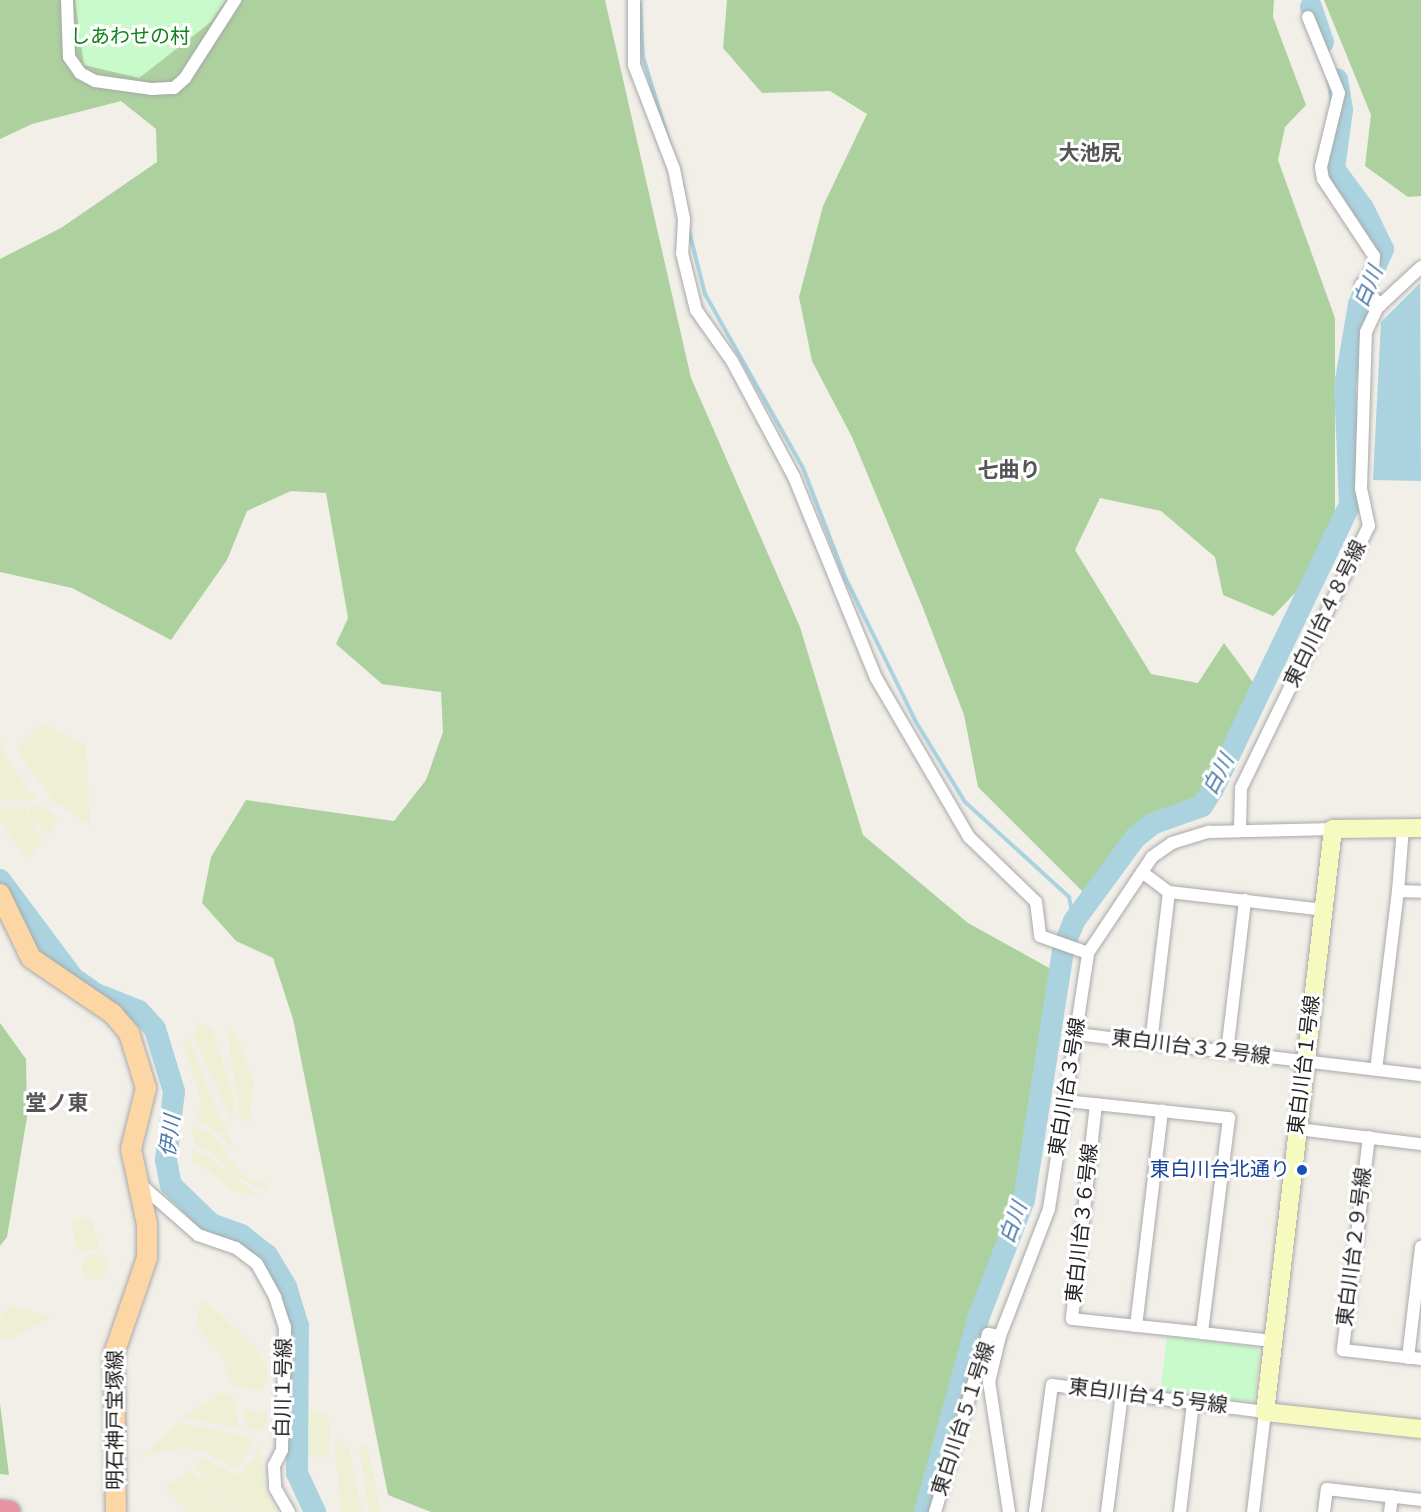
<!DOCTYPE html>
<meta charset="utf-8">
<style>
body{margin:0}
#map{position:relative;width:1421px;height:1512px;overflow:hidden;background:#f2efe9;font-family:"Varela Round","Noto Sans JP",sans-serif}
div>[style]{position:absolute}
.farmland>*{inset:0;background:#eef0d5}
.round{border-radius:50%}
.forest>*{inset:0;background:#add19e}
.park>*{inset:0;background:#c8facc}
.water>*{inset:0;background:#aad3df}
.stream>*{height:4px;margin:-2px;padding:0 2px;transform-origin:2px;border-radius:2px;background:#aad3df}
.river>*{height:22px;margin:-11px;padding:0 11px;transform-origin:11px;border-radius:11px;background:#aad3df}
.roads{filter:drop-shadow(0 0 2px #a9a9a9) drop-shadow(0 0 2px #a9a9a9)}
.street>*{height:12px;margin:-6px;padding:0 6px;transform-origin:6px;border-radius:6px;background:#fff}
.secondary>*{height:18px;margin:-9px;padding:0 9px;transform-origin:9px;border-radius:9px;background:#f7fabf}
.primary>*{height:20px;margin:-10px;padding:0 10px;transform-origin:10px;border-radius:10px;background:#fcd6a4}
.highway>*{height:22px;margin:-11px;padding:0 11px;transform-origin:11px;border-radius:11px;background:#e892a2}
.dots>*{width:16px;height:16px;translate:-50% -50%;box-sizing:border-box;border:3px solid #fff;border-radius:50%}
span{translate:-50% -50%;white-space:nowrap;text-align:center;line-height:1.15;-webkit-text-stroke:6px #fff;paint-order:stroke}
.park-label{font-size:20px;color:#0c8416}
.street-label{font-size:20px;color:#222}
.transit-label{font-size:20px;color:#164399}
.right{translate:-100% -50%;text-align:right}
.neighbourhood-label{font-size:21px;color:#555;font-weight:700}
.water-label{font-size:21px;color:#4a7aab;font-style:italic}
</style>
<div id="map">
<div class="farmland">
<i style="clip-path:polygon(41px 723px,86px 744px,90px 826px,56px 803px,20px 756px,17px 748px)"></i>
<i style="clip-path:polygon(0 741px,9px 761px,37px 800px,0 801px)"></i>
<i style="clip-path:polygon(41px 804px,59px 820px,47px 836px,28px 814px,30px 807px)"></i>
<i style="clip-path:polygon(25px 807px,42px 842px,27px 860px,0 823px,0 808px)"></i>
<i style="clip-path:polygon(199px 1023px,212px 1028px,234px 1099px,232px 1123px,192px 1033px)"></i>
<i style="clip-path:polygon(227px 1025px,237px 1036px,254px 1082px,248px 1125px,239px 1115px)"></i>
<i style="clip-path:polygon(189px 1035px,207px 1087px,236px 1152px,219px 1133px,195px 1120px,201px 1102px,183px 1043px)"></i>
<i style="clip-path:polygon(192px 1127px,211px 1132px,243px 1176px,267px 1184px,266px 1190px,234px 1176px,213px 1153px,196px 1147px)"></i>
<i style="clip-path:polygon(192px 1151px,205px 1154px,259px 1196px,231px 1190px,203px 1166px,192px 1164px)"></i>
<i style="clip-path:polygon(77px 1218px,92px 1220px,100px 1250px,77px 1251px,72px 1222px)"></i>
<i class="round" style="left:82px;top:1254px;width:26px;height:26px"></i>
<i style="clip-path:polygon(201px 1298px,255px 1346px,268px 1370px,267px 1384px,258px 1391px,233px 1385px,228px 1377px,223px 1357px,196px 1326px)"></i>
<i style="clip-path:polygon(11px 1305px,51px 1317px,10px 1340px,0 1338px,0 1318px)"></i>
<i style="clip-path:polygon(223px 1392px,235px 1397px,238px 1428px,183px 1417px)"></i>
<i style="clip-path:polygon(307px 1409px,325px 1414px,331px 1424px,329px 1458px,307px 1455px)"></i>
<i style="clip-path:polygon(242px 1410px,267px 1412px,266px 1430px,248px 1431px)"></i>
<i style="clip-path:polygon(179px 1422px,238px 1434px,255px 1440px,237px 1470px,203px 1451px,179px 1448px,141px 1457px)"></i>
<i style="clip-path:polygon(334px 1435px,349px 1448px,362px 1512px,341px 1512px)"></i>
<i style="clip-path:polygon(259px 1439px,266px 1491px,277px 1512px,237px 1512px,195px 1468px,203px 1457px,232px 1474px,241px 1473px,255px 1457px)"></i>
<i style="clip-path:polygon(367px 1444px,380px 1508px,382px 1512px,369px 1512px,359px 1447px)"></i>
<i style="clip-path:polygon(192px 1470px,195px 1477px,204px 1479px,234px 1512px,187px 1512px,164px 1487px)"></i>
</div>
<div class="forest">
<i style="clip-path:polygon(0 0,605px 0,691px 378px,800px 627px,863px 835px,968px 923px,1051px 969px,1018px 1205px,972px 1308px,919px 1512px,431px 1512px,388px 1495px,293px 1019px,273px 958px,236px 941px,202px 903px,211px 857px,246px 800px,394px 821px,426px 780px,443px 732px,441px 692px,382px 684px,336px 644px,348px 618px,326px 493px,291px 491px,247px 511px,227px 560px,171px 640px,72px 588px,0 572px,0 259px,61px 228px,157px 162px,156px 129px,121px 101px,32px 124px,0 139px)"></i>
<i style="clip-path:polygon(727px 0,1274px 0,1273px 17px,1306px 105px,1285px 127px,1278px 160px,1335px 318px,1335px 511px,1299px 589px,1273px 616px,1223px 595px,1215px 557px,1161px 511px,1100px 498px,1075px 550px,1151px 674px,1198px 683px,1224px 643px,1255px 685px,1196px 799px,1137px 822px,1085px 894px,978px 787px,964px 715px,923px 608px,852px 437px,812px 361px,799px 297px,823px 206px,867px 114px,830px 91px,762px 93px,723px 48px)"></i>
<i style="clip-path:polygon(1324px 0,1421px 0,1421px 196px,1408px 197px,1365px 166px,1371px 115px)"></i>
<i style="clip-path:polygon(0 1023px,26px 1059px,27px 1117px,7px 1237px,0 1246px)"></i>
<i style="clip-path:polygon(0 1403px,9px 1475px,0 1474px)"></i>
</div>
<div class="park">
<i style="clip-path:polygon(75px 0,226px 0,211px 22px,139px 78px,84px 65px)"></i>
<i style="clip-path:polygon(1167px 1336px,1255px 1347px,1260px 1353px,1254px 1402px,1160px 1394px)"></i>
</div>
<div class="water">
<i style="clip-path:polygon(1420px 283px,1421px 481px,1373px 480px,1381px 322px)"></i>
</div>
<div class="stream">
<i style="left:640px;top:4px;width:53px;rotate:86.8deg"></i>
<i style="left:643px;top:57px;width:136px;rotate:72.9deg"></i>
<i style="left:689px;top:231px;width:65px;rotate:75.7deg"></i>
<i style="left:705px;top:294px;width:200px;rotate:60.6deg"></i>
<i style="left:803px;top:468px;width:117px;rotate:68.9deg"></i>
<i style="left:845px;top:577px;width:161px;rotate:63.9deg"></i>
<i style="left:916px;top:722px;width:94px;rotate:58.5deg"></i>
<i style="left:965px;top:802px;width:141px;rotate:42.4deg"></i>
<i style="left:1069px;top:897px;width:25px;rotate:78deg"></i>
</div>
<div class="river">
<i style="left:1311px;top:7px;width:37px;rotate:71deg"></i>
<i style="left:0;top:880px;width:122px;rotate:53.3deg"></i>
<i style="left:73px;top:978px;width:28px;rotate:35deg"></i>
<i style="left:96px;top:994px;width:46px;rotate:21.6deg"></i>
<i style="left:139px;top:1011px;width:24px;rotate:48deg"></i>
<i style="left:155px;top:1029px;width:65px;rotate:73deg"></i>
<i style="left:174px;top:1091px;width:69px;rotate:96.6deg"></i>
<i style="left:166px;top:1160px;width:25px;rotate:79deg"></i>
<i style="left:171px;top:1185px;width:56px;rotate:44.3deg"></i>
<i style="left:211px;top:1224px;width:32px;rotate:20deg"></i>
<i style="left:241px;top:1235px;width:33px;rotate:38deg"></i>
<i style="left:267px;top:1255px;width:37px;rotate:59deg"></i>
<i style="left:286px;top:1287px;width:41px;rotate:72.9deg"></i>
<i style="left:298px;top:1326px;width:147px;rotate:90.4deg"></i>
<i style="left:297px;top:1473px;width:43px;rotate:65.2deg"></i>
<i style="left:925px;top:1512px;width:203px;rotate:-74.6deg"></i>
<i style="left:979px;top:1316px;width:124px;rotate:-68.8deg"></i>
<i style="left:1024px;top:1200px;width:257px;rotate:-81.1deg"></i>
<i style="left:1064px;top:946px;width:27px;rotate:-68deg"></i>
<i style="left:1074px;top:921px;width:103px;rotate:-53.7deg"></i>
<i style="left:1135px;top:838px;width:22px;rotate:-39deg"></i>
<i style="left:1152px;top:824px;width:53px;rotate:-19.8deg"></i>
<i style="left:1202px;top:806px;width:20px;rotate:-57deg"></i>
<i style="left:1213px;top:789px;width:316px;rotate:-64.3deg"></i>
<i style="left:1350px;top:504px;width:118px;rotate:-92.4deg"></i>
<i style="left:1345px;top:386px;width:83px;rotate:-80.3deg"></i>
<i style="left:1359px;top:304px;width:60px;rotate:-66.4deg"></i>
<i style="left:1383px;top:249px;width:46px;rotate:-116deg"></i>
<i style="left:1363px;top:208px;width:49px;rotate:-126.6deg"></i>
<i style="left:1334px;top:169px;width:60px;rotate:-82.3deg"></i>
<i style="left:1342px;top:110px;width:31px;rotate:-99deg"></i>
</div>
<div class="roads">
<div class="street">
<i style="left:67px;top:0;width:57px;rotate:88deg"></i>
<i style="left:69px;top:57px;width:19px;rotate:55deg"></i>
<i style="left:80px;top:73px;width:17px;rotate:28deg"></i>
<i style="left:95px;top:81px;width:58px;rotate:8deg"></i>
<i style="left:152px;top:89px;width:22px;rotate:-3deg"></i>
<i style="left:174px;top:88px;width:15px;rotate:-42deg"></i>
<i style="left:185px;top:78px;width:93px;rotate:-57.3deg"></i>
<i style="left:634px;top:0;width:65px;rotate:90deg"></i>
<i style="left:634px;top:65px;width:111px;rotate:69deg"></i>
<i style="left:674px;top:169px;width:51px;rotate:78.7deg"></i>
<i style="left:684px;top:219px;width:34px;rotate:93deg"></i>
<i style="left:682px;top:253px;width:59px;rotate:76.2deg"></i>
<i style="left:696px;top:310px;width:62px;rotate:54.8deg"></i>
<i style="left:732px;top:361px;width:132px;rotate:61.9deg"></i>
<i style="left:794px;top:477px;width:217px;rotate:67.8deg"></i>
<i style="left:876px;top:678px;width:184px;rotate:59.7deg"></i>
<i style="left:969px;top:837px;width:93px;rotate:44.1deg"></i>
<i style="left:1036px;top:902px;width:34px;rotate:83deg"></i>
<i style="left:1040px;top:936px;width:51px;rotate:19.5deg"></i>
<i style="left:1308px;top:17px;width:82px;rotate:67.8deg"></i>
<i style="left:1339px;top:93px;width:76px;rotate:103.7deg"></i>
<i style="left:1321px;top:167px;width:12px;rotate:81deg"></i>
<i style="left:1323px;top:179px;width:92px;rotate:56.5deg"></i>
<i style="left:1374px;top:256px;width:15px;rotate:94deg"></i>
<i style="left:1373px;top:271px;width:18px;rotate:131deg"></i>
<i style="left:1361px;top:285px;width:28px;rotate:46deg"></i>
<i style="left:1403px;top:828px;width:63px;rotate:94.5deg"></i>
<i style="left:1398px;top:891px;width:23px;rotate:2deg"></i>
<i style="left:1240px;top:830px;width:42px;rotate:-88.6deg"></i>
<i style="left:1241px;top:788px;width:292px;rotate:-64deg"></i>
<i style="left:1369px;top:526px;width:38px;rotate:-102deg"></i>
<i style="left:1361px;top:489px;width:157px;rotate:-88.2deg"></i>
<i style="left:1366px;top:332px;width:26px;rotate:-65deg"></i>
<i style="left:1377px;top:308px;width:60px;rotate:-43deg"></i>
<i style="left:1142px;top:872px;width:34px;rotate:37deg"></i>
<i style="left:1169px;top:892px;width:156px;rotate:6.6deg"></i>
<i style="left:1076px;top:1034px;width:347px;rotate:6.8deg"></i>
<i style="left:1151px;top:1043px;width:152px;rotate:-83.2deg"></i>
<i style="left:1227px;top:1052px;width:153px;rotate:-83.2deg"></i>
<i style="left:1376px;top:1070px;width:180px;rotate:-83deg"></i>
<i style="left:1066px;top:1101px;width:164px;rotate:6deg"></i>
<i style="left:1229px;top:1118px;width:217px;rotate:97.2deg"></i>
<i style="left:1202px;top:1333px;width:71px;rotate:6.4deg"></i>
<i style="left:1096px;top:1104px;width:216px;rotate:96.4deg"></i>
<i style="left:1072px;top:1319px;width:131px;rotate:6.1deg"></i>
<i style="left:1298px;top:1129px;width:124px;rotate:7deg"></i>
<i style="left:1369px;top:1137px;width:215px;rotate:97deg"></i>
<i style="left:1343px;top:1350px;width:79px;rotate:6.6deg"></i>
<i style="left:140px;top:1184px;width:77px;rotate:41.3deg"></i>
<i style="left:198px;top:1235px;width:40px;rotate:18.9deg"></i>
<i style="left:236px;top:1248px;width:26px;rotate:37deg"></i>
<i style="left:257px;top:1264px;width:38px;rotate:61deg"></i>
<i style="left:275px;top:1297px;width:32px;rotate:72deg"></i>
<i style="left:285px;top:1327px;width:123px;rotate:91.4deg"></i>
<i style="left:282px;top:1450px;width:18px;rotate:117deg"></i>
<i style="left:274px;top:1466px;width:22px;rotate:87deg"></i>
<i style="left:275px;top:1488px;width:28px;rotate:60deg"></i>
<i style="left:1136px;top:1326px;width:217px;rotate:-83.1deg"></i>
<i style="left:1408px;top:1358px;width:112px;rotate:-83.3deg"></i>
<i style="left:935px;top:1512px;width:186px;rotate:-73.4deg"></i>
<i style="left:988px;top:1334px;width:12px;rotate:9deg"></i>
<i style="left:1009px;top:1512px;width:132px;rotate:-98.7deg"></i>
<i style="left:989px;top:1382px;width:47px;rotate:-76.6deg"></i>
<i style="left:1000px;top:1336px;width:136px;rotate:-68.9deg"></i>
<i style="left:1049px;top:1209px;width:259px;rotate:-81.3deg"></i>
<i style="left:1088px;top:953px;width:115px;rotate:-56.3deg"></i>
<i style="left:1152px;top:857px;width:24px;rotate:-35deg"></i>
<i style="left:1172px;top:843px;width:39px;rotate:-17deg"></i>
<i style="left:1209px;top:832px;width:124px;rotate:-1.4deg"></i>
<i style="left:1035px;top:1512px;width:128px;rotate:-82.4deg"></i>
<i style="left:1052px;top:1385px;width:215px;rotate:7.2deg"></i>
<i style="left:1265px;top:1412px;width:101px;rotate:96.8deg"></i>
<i style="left:1107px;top:1512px;width:119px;rotate:-82.8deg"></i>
<i style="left:1180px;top:1512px;width:110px;rotate:-83.2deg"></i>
<i style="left:1324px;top:1512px;width:23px;rotate:-83deg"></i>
<i style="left:1327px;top:1489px;width:95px;rotate:6.7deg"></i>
<i style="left:1390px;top:1512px;width:16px;rotate:-83deg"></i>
</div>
<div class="secondary">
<i style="left:1421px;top:828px;width:88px;rotate:179.3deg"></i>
<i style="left:1333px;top:829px;width:587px;rotate:96.65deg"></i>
<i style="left:1265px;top:1412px;width:157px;rotate:6.2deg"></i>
</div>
<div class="primary">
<i style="left:0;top:894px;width:71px;rotate:64.2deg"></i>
<i style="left:31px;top:958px;width:99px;rotate:34.3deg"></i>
<i style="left:113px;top:1014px;width:25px;rotate:50deg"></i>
<i style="left:129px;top:1033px;width:58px;rotate:72.8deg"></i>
<i style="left:146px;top:1088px;width:63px;rotate:103.8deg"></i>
<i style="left:131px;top:1149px;width:77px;rotate:78deg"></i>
<i style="left:147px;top:1224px;width:34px;rotate:90deg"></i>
<i style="left:147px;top:1258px;width:102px;rotate:109deg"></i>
<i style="left:114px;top:1354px;width:158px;rotate:89.3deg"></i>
</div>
<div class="highway">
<i style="left:0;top:1511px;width:9px;rotate:6deg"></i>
</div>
</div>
<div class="dots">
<i style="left:1302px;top:1170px;background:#1a4fb4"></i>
</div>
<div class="park-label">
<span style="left:130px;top:37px">しあわせの村</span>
</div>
<div class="street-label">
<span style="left:1326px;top:614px;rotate:-64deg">東白川台４８号線</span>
<span style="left:1191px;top:1048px;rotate:7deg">東白川台３２号線</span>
<span style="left:1305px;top:1065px;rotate:-83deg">東白川台１号線</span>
<span style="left:1068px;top:1087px;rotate:-81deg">東白川台３号線</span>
<span style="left:1083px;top:1223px;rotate:-84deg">東白川台３６号線</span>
<span style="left:1355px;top:1247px;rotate:-83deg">東白川台２９号線</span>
<span style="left:284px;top:1388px;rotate:-89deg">白川１号線</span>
<span style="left:1148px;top:1397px;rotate:7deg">東白川台４５号線</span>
<span style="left:964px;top:1419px;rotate:-72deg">東白川台５１号線</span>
<span style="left:116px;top:1420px;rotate:-90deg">明石神戸宝塚線</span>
</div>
<div class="transit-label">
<span class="right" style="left:1290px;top:1170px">東白川台北通り</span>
</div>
<div class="neighbourhood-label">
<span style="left:1090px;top:154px">大池尻</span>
<span style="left:1009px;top:471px">七曲り</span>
<span style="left:57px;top:1104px">堂ノ東</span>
</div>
<div class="water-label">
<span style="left:1369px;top:287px;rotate:-67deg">白川</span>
<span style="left:1219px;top:775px;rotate:-62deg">白川</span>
<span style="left:171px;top:1136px;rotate:-83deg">伊川</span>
<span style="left:1014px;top:1223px;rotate:-70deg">白川</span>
</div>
</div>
